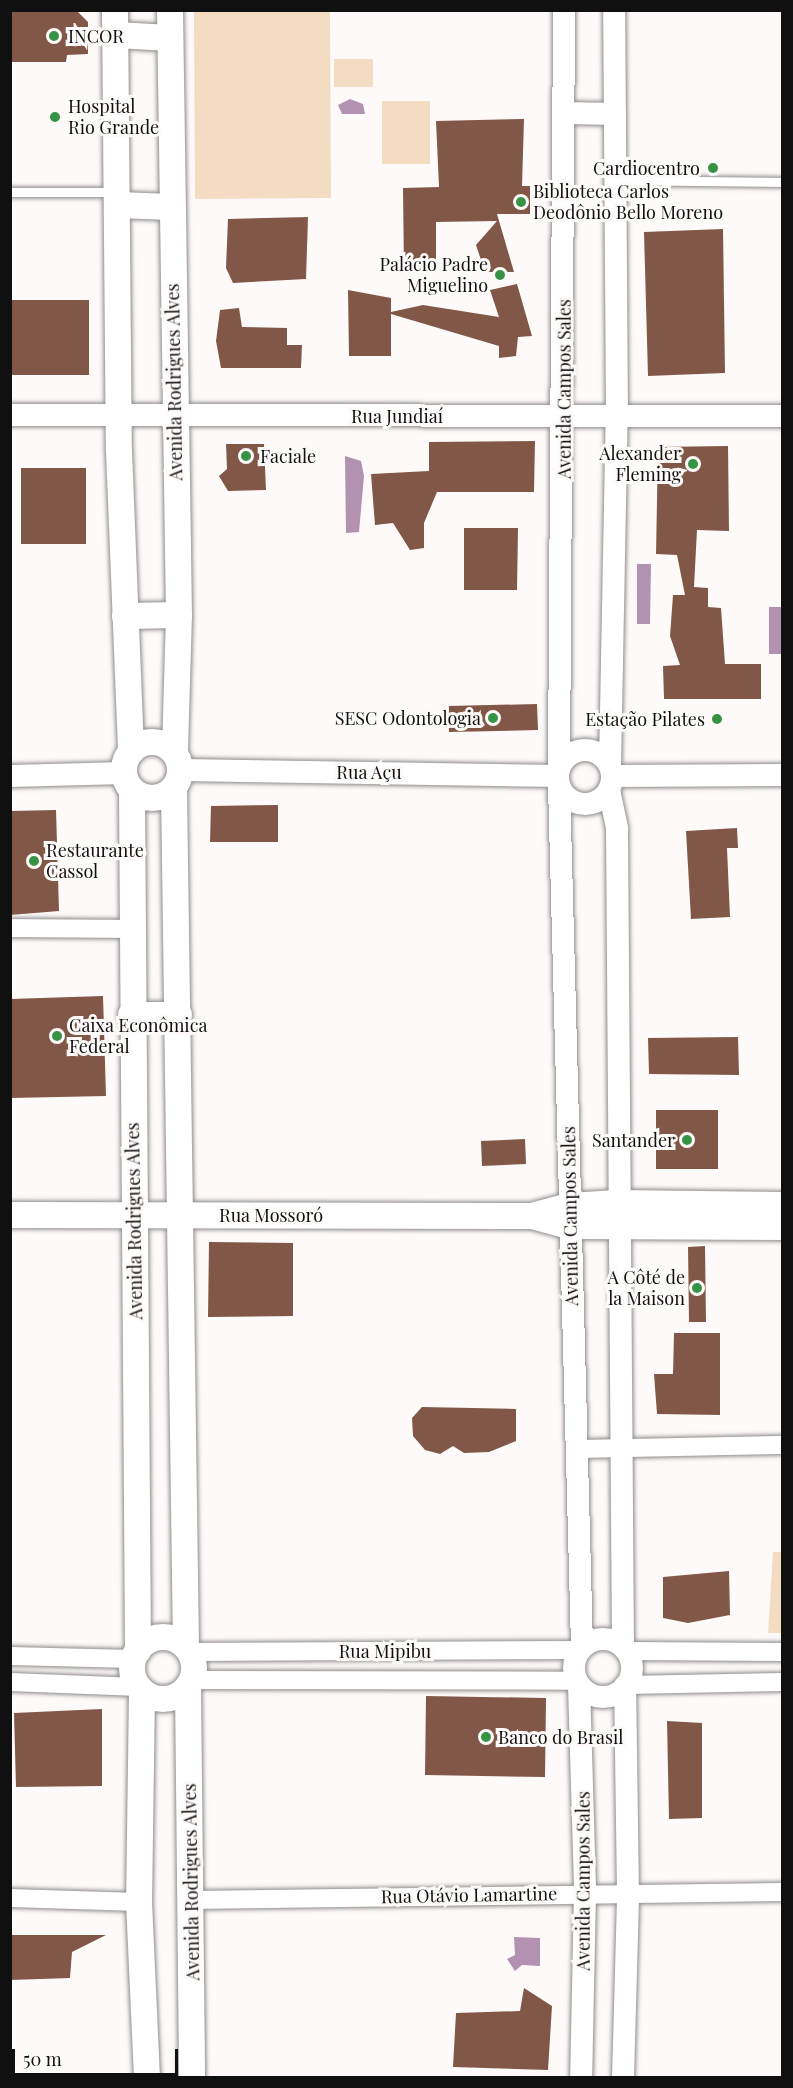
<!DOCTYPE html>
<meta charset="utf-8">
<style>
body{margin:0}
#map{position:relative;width:793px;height:2088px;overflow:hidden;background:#fefafa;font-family:"Playfair Display",serif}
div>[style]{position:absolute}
.green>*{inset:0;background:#f3dcc2}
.water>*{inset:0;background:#b391b1}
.building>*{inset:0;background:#815847}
.roads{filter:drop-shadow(0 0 2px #908d8c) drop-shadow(0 0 2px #908d8c)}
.service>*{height:9px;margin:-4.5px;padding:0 4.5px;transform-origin:4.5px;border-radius:4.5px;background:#fff}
.minor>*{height:18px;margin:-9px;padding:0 9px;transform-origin:9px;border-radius:9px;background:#fff}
.tertiary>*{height:22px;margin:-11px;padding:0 11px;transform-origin:11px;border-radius:11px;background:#fff}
.tertiary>.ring{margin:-11px;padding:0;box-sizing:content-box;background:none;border:22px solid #fff;border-radius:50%}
.secondary>*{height:26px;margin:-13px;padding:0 13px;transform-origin:13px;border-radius:13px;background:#fff}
.secondary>.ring{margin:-13px;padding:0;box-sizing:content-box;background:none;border:26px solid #fff;border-radius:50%}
.dots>*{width:16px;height:16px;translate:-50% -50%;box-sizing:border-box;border:3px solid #fefafa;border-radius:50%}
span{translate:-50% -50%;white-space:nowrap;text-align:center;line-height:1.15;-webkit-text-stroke:6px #fefafa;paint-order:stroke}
.poi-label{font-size:18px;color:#111010}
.left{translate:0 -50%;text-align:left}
.right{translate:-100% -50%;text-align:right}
.street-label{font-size:18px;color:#111010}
.frame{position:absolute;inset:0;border:12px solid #111010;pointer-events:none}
.scale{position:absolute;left:12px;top:2049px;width:166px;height:27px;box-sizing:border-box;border:3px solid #111010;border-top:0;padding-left:8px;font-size:18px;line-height:21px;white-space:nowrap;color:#111010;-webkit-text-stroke:4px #fefafa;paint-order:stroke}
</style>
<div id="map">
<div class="green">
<i style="clip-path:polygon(194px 11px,330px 11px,331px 198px,195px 199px)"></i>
<i style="clip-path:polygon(334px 59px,373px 59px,373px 87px,334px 87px)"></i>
<i style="clip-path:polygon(382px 101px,430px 101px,430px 164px,382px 164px)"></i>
<i style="clip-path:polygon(773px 1552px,782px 1552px,782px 1633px,768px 1633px)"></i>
</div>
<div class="water">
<i style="clip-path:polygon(350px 99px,363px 104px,365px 114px,342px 114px,338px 105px)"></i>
<i style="clip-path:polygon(345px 456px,361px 461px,364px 476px,359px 532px,346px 533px)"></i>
<i style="clip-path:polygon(637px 564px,651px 564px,650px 624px,637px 624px)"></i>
<i style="clip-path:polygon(769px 607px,782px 607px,782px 654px,769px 654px)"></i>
<i style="clip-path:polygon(514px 1937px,540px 1938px,540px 1966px,522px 1965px,515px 1971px,507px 1959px,515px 1955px)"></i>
</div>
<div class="building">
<i style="clip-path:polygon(10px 10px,76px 10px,88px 22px,88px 54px,67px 55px,66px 62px,10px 62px)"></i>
<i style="clip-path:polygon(524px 119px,522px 186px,530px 186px,530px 214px,497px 214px,514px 272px,485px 272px,476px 245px,497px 221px,436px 222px,436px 273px,404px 273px,403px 188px,439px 187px,436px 121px)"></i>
<i style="clip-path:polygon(308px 217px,306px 279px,233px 283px,226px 268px,228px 219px)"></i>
<i style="clip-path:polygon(723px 229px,725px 373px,648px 376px,644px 232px)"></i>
<i style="clip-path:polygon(517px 284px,532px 336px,518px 337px,516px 356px,499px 358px,499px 346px,391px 314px,391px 356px,349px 356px,348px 290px,391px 298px,391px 312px,423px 305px,499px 317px,490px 290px)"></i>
<i style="clip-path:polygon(11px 300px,89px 300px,89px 375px,11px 375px)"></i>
<i style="clip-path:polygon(239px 308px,242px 327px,287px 328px,287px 345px,302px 345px,301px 368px,221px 368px,216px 341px,220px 310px)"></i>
<i style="clip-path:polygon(535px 441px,534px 492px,437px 492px,424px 523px,424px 548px,410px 550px,393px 523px,375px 525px,371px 474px,429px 471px,429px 442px)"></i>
<i style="clip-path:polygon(226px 444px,264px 444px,266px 490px,228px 491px,219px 476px,227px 469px)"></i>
<i style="clip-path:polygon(728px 446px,729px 531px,697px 530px,694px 587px,708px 588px,708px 607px,721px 608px,725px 664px,761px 664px,761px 699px,664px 699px,663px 666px,680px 665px,670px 636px,673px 595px,685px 595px,677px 555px,656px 554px,658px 447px)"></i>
<i style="clip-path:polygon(21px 468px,86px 468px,86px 544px,21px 544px)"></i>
<i style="clip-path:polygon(464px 528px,518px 528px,517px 590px,464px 590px)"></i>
<i style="clip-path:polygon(537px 704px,538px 730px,449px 732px,448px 706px)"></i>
<i style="clip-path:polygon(278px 805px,278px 842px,210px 842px,211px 806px)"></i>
<i style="clip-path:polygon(56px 810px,59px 911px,10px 915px,10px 811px)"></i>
<i style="clip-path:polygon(737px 828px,738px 848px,727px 848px,730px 917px,691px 919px,686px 831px)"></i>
<i style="clip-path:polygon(103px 996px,106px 1096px,11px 1098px,10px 999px)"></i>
<i style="clip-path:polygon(738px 1037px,739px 1075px,649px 1074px,648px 1038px)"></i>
<i style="clip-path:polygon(656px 1110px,718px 1110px,718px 1169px,656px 1169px)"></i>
<i style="clip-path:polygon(525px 1139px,526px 1164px,482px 1166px,481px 1141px)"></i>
<i style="clip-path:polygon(209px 1242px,293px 1243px,293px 1316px,208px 1317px)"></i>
<i style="clip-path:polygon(705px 1246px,706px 1322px,689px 1322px,688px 1247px)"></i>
<i style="clip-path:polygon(674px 1333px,720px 1333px,720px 1415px,657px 1414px,654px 1374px,673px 1374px)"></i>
<i style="clip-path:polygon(422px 1407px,516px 1409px,516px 1441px,489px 1452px,464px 1453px,453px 1446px,440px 1454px,425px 1450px,413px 1436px,412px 1418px)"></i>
<i style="clip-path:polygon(729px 1571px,730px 1615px,688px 1623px,663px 1618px,663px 1577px)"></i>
<i style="clip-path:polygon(426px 1696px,546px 1698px,545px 1777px,425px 1775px)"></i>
<i style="clip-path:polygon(102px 1709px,102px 1786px,16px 1787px,14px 1713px)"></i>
<i style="clip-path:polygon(667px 1721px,702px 1723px,702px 1818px,669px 1819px)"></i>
<i style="clip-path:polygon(10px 1935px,106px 1935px,72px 1952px,70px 1978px,10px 1980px)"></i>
<i style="clip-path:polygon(524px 1988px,552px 2006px,548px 2070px,453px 2067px,456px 2013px,520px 2011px)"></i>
</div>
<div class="roads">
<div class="service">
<i style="left:616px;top:180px;width:166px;rotate:0.7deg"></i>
<i style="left:10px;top:192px;width:106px"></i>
</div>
<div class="minor">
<i style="left:10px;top:928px;width:119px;rotate:0.5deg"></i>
<i style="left:575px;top:1449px;width:207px;rotate:-1.1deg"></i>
<i style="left:626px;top:1651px;width:156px;rotate:0.4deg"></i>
<i style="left:189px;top:1652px;width:391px;rotate:-0.3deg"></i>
<i style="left:10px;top:1656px;width:123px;rotate:1.4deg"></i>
<i style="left:192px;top:1680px;width:385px;rotate:0.1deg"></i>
<i style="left:10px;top:1682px;width:129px;rotate:2.2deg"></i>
<i style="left:626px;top:1685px;width:156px;rotate:-1.1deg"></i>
<i style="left:10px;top:1898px;width:129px;rotate:1.8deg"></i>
<i style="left:192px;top:1900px;width:590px;rotate:-0.78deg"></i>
</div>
<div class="tertiary">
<i style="left:564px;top:113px;width:51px;rotate:1.1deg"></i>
<i style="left:10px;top:415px;width:772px;rotate:0.07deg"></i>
<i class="ring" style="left:558px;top:750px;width:32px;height:32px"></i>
<i style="left:610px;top:765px;width:350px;rotate:-88.9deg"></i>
<i style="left:617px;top:415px;width:405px;rotate:-90.4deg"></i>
<i style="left:559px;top:767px;width:757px;rotate:-89.62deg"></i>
<i style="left:181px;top:770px;width:377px;rotate:0.9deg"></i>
<i style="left:10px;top:776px;width:115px;rotate:-1.5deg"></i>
<i style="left:612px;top:776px;width:170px;rotate:-0.3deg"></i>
<i style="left:559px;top:785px;width:862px;rotate:88.47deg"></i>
<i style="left:609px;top:790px;width:40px;rotate:78deg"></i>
<i style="left:617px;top:829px;width:818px;rotate:89.58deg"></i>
<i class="ring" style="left:574px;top:1639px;width:36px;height:36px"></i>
<i style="left:579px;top:1685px;width:208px;rotate:88.3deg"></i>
<i style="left:585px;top:1893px;width:185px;rotate:91.2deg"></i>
<i style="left:623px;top:2078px;width:184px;rotate:-88.4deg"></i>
<i style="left:628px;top:1894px;width:208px;rotate:-90.8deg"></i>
</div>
<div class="secondary">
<i style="left:115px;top:10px;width:441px;rotate:89.5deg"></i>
<i style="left:119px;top:451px;width:301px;rotate:87.7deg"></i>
<i style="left:170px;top:10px;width:605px;rotate:89.15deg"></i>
<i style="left:179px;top:615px;width:138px;rotate:91.7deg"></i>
<i style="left:116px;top:35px;width:54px;rotate:3.2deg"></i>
<i style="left:118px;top:205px;width:54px;rotate:2.1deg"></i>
<i style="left:125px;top:616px;width:54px;rotate:-1.1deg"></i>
<i class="ring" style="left:124px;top:742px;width:30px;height:30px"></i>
<i style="left:174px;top:788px;width:858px;rotate:89.2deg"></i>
<i style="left:132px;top:791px;width:860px;rotate:89.6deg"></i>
<i style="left:131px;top:1015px;width:48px"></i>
<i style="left:10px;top:1215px;width:522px;rotate:0.11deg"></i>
<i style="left:532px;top:1216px;width:39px;rotate:15deg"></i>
<i style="left:570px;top:1226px;width:212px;rotate:0.3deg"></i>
<i style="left:535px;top:1215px;width:35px;rotate:-15deg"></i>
<i style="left:569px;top:1206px;width:49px;rotate:-3.5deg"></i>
<i style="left:618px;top:1203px;width:164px;rotate:0.7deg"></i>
<i class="ring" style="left:132px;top:1637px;width:36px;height:36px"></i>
<i style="left:188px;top:1687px;width:391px;rotate:89.4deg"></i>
<i style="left:142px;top:1691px;width:211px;rotate:90.8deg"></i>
<i style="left:139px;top:1902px;width:176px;rotate:87.4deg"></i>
</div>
</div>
<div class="dots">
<i style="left:54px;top:36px;background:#369345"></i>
<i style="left:55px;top:117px;background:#369345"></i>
<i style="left:713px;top:168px;background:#369345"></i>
<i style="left:521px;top:202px;background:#369345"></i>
<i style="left:500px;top:275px;background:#369345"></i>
<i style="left:246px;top:456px;background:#369345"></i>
<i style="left:693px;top:464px;background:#369345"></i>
<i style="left:493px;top:718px;background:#369345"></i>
<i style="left:717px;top:719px;background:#369345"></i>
<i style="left:34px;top:861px;background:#369345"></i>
<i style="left:57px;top:1036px;background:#369345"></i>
<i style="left:687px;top:1140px;background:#369345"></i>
<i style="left:697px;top:1288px;background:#369345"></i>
<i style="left:486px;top:1737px;background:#369345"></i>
</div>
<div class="poi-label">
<span class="left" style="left:68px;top:36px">INCOR</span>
<span class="left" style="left:68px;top:117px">Hospital<br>Rio Grande</span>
<span class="right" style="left:700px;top:168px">Cardiocentro</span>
<span class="left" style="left:533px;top:202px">Biblioteca Carlos<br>Deodônio Bello Moreno</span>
<span class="right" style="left:488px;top:275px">Palácio Padre<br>Miguelino</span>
<span class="right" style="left:681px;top:464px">Alexander<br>Fleming</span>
<span class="left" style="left:260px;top:456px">Faciale</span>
<span class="right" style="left:481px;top:718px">SESC Odontologia</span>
<span class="right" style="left:705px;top:719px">Estação Pilates</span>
<span class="left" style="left:46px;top:861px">Restaurante<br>Cassol</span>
<span class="left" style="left:69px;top:1036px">Caixa Econômica<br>Federal</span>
<span class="right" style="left:675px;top:1140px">Santander</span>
<span class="right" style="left:685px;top:1288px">A Côté de<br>la Maison</span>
<span class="left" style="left:498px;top:1737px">Banco do Brasil</span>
</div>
<div class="street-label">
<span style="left:174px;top:382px;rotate:-91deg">Avenida Rodrigues Alves</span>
<span style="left:564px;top:389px;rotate:-90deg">Avenida Campos Sales</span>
<span style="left:397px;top:416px">Rua Jundiaí</span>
<span style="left:369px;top:772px">Rua Açu</span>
<span style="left:271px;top:1215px">Rua Mossoró</span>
<span style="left:570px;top:1216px;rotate:-91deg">Avenida Campos Sales</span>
<span style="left:134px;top:1221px;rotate:-91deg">Avenida Rodrigues Alves</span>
<span style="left:385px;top:1651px">Rua Mipibu</span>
<span style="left:583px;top:1881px;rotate:-90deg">Avenida Campos Sales</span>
<span style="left:191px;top:1882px;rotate:-91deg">Avenida Rodrigues Alves</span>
<span style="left:469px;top:1895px;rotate:-1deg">Rua Otávio Lamartine</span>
</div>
<div class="frame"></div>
<div class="scale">50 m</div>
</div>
